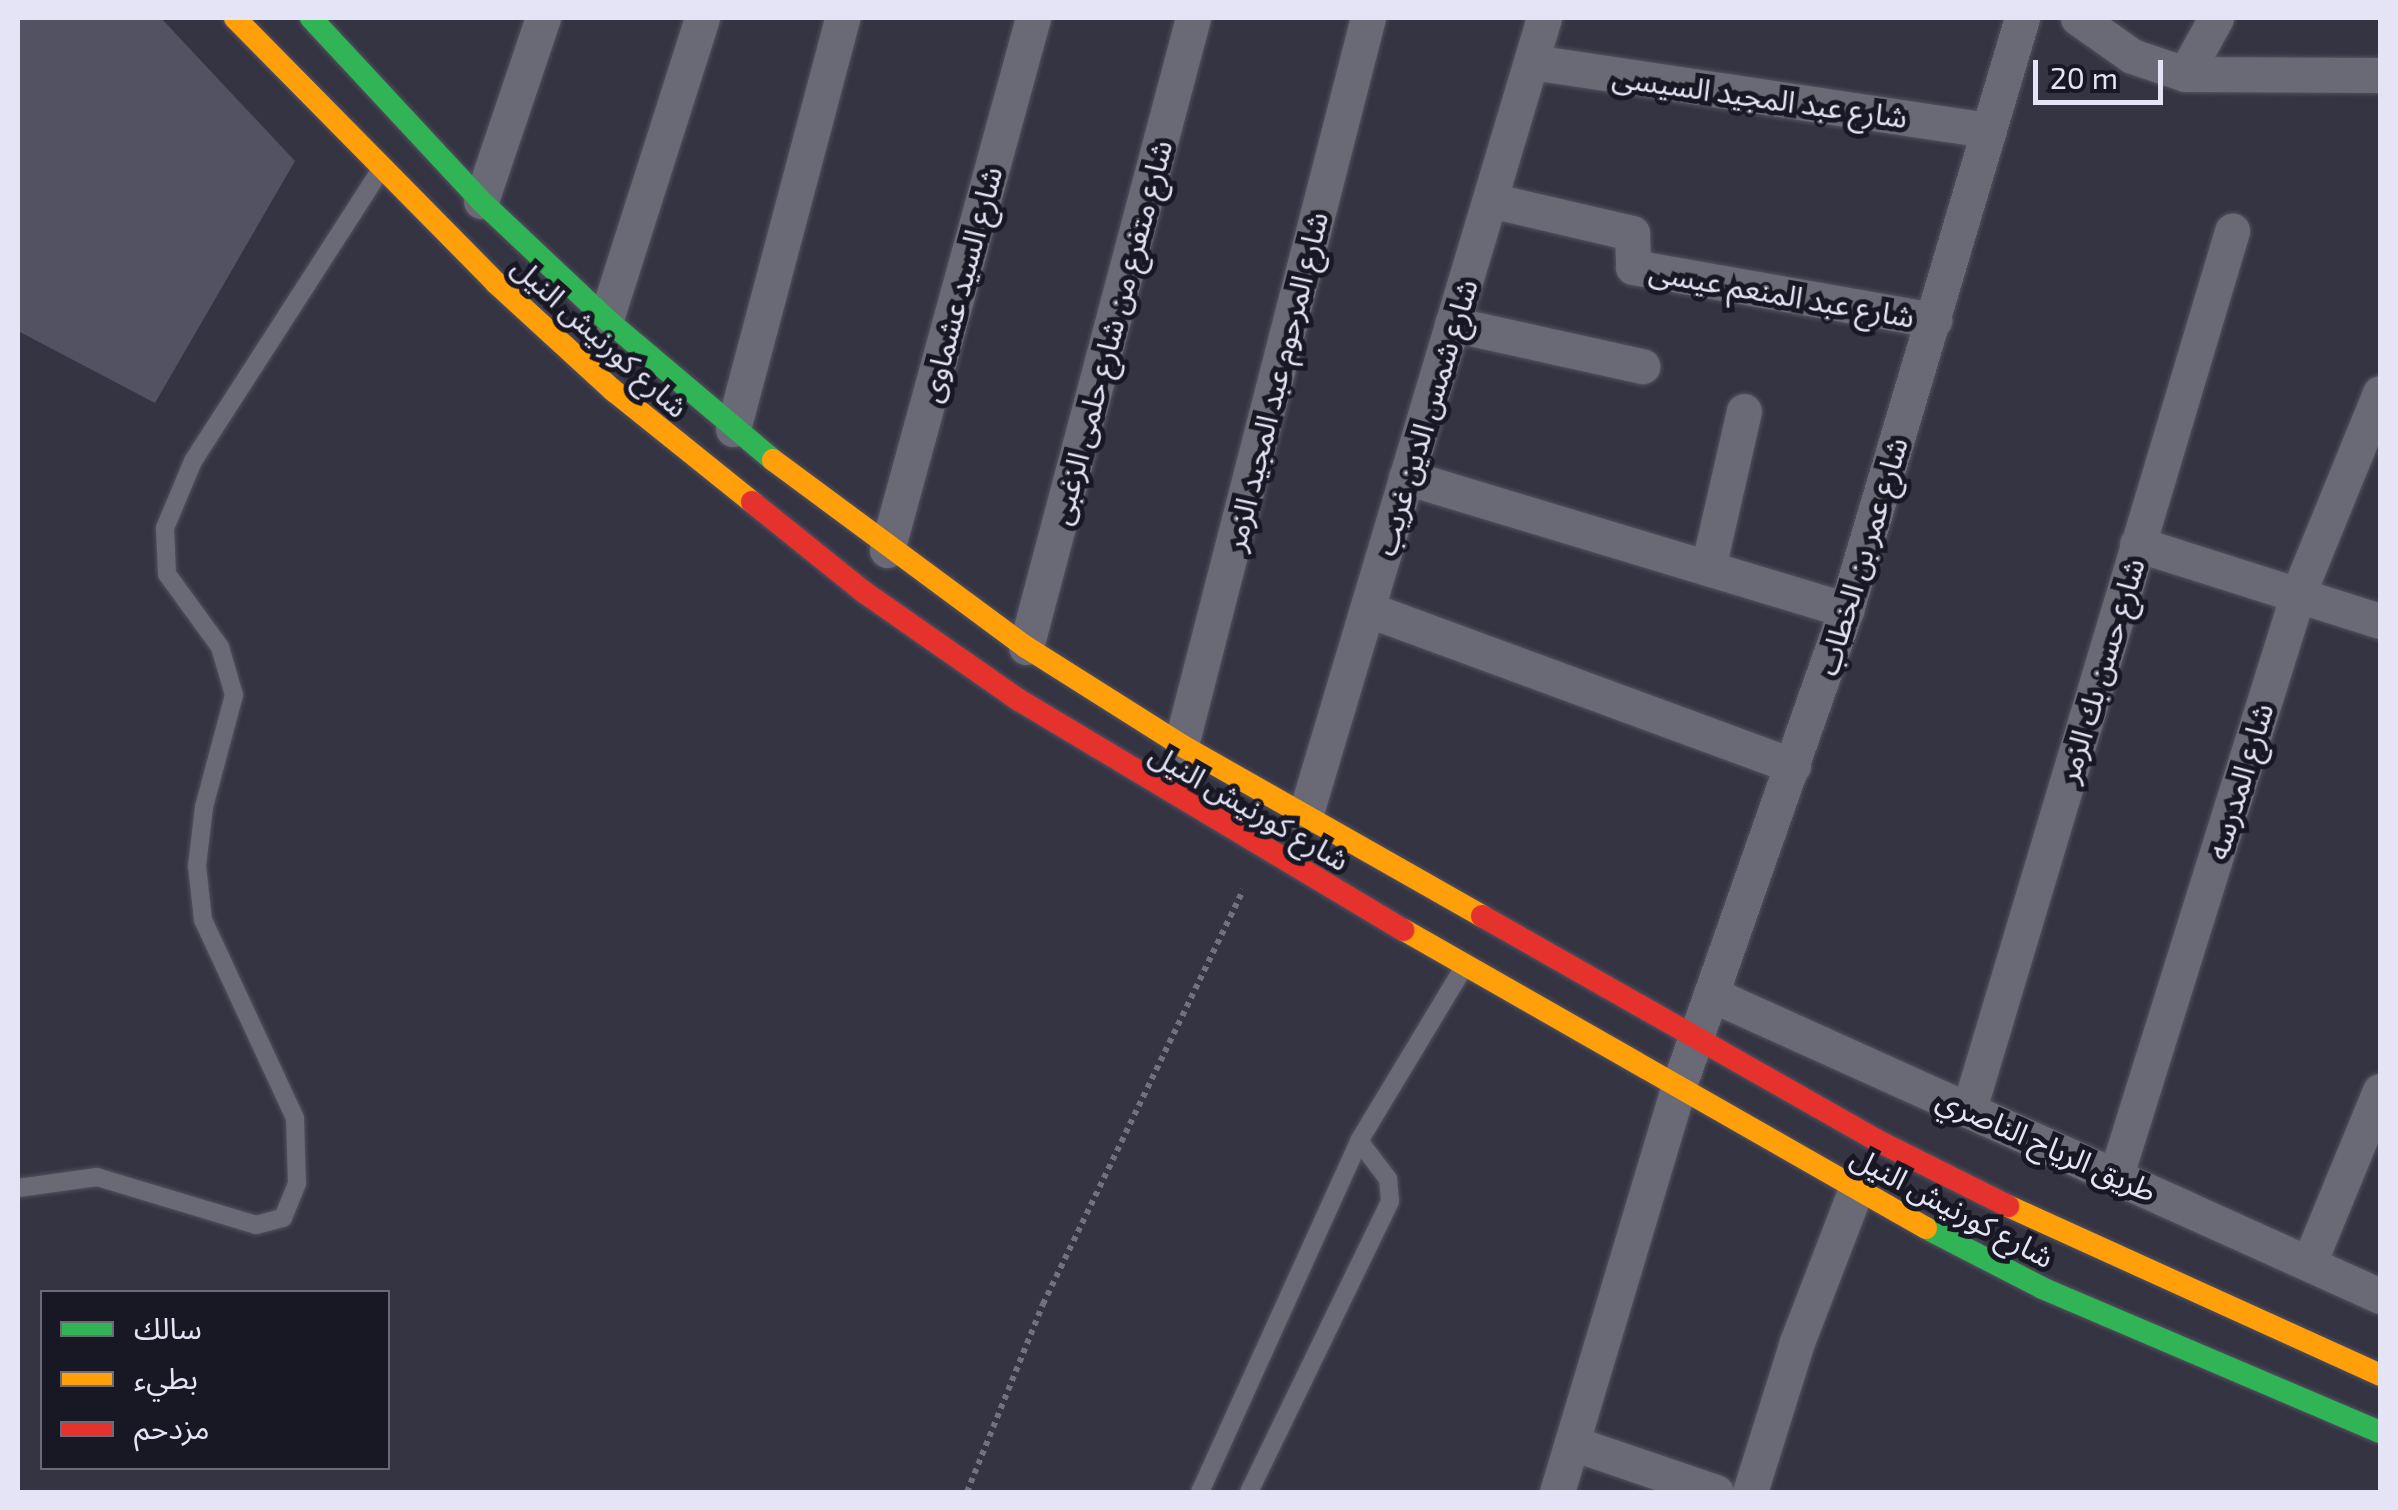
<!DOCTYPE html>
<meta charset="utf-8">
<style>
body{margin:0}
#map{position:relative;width:2398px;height:1510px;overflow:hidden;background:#353443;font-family:"Exo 2","Noto Sans Arabic",sans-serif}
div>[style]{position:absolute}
.building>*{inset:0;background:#535262}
.path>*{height:6px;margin-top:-3px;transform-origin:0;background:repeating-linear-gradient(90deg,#72727e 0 5px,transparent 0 10px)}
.roads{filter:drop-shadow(0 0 2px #52515f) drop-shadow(0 0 2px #52515f)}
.lane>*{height:18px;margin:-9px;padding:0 9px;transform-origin:9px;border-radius:9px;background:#6a6a76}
.street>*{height:35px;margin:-17.5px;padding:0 17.5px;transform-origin:17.5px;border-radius:17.5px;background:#6a6a76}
.fast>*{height:22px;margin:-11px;padding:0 11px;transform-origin:11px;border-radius:11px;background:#30b455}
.slow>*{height:22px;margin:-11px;padding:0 11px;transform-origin:11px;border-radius:11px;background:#ff9f0a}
.jam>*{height:22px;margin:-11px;padding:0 11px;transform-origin:11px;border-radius:11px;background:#e5322d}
span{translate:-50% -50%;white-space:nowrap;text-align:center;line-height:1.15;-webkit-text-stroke:10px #181825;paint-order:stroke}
.street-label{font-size:30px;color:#e4e4f6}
.frame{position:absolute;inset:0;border:20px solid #e4e4f6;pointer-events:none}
.legend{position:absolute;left:40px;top:1290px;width:350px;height:180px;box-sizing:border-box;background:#181825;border:2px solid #6a6a79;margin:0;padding:12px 18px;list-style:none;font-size:30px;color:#e4e4f6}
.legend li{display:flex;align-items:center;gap:20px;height:50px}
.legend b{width:50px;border:2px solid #6a6a79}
.scale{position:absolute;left:2033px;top:60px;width:130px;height:45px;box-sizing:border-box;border:5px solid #e4e4f6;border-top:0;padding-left:12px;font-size:30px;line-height:35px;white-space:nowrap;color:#e4e4f6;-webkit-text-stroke:8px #181825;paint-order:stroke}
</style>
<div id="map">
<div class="building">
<i style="clip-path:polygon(18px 18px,161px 18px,295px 161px,155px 403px,18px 331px)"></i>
</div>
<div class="path">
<i style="left:967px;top:1492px;width:203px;rotate:-68deg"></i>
<i style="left:1043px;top:1304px;width:460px;rotate:-64.2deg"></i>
</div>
<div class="roads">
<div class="lane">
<i style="left:18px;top:1188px;width:80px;rotate:-7.9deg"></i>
<i style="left:97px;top:1177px;width:166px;rotate:16.8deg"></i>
<i style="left:256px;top:1225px;width:28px;rotate:-15deg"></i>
<i style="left:283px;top:1218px;width:38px;rotate:-68deg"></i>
<i style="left:297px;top:1183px;width:65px;rotate:-91.8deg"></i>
<i style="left:295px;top:1118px;width:218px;rotate:-114.9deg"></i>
<i style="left:203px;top:920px;width:54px;rotate:-96.3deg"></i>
<i style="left:197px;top:866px;width:59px;rotate:-83.2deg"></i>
<i style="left:204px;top:807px;width:116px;rotate:-75deg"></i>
<i style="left:234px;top:695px;width:50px;rotate:-106.3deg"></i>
<i style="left:220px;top:647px;width:90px;rotate:-126deg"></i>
<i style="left:167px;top:574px;width:46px;rotate:-92.5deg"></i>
<i style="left:165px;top:528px;width:73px;rotate:-67.3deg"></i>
<i style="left:193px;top:461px;width:341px;rotate:-57.2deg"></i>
<i style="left:1200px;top:1492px;width:385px;rotate:-65.6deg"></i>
<i style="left:1359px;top:1141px;width:200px;rotate:-58.9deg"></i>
<i style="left:1249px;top:1492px;width:323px;rotate:-64.1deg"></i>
<i style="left:1390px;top:1201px;width:22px;rotate:-95deg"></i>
<i style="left:1388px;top:1179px;width:48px;rotate:-127.3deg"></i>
</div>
<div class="street">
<i style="left:2078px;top:18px;width:66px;rotate:35.1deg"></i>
<i style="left:2132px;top:56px;width:56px;rotate:18.8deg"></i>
<i style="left:2185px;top:74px;width:195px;rotate:0.3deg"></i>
<i style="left:1532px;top:62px;width:462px;rotate:8.5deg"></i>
<i style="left:2185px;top:74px;width:64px;rotate:-61deg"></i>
<i style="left:1490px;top:200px;width:146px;rotate:13.1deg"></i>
<i style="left:1632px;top:233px;width:34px;rotate:88deg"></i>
<i style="left:1633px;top:267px;width:306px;rotate:10deg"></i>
<i style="left:481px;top:201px;width:193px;rotate:-71.3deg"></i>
<i style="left:606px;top:319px;width:316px;rotate:-72.3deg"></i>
<i style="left:1452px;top:324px;width:195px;rotate:12.5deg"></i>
<i style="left:733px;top:429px;width:425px;rotate:-75.1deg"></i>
<i style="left:1406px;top:477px;width:460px;rotate:16.8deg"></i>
<i style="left:2137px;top:544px;width:255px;rotate:17.6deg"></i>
<i style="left:887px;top:550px;width:552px;rotate:-74.65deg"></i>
<i style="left:1708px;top:568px;width:161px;rotate:-77.1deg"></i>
<i style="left:1367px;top:609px;width:454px;rotate:20.2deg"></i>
<i style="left:1026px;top:647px;width:651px;rotate:-75.13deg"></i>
<i style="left:1181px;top:745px;width:751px;rotate:-75.58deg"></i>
<i style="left:1305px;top:816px;width:833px;rotate:-73.33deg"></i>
<i style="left:1713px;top:995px;width:732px;rotate:24.29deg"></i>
<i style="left:1969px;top:1109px;width:917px;rotate:-73.32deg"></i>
<i style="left:2116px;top:1175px;width:609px;rotate:-72.61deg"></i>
<i style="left:2298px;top:594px;width:217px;rotate:-67.8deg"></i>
<i style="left:2309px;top:1263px;width:186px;rotate:-67.6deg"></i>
<i style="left:1572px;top:1443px;width:152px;rotate:18.8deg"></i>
<i style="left:1557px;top:1492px;width:422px;rotate:-73.3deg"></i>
<i style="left:1678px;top:1088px;width:507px;rotate:-70.64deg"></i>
<i style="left:1846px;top:610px;width:618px;rotate:-73.44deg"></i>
<i style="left:1750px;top:1492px;width:157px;rotate:-72.6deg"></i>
<i style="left:1797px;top:1342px;width:164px;rotate:-68.9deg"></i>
</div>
<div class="fast">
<i style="left:311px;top:18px;width:250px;rotate:47.1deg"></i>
<i style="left:481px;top:201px;width:172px;rotate:43.3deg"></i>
<i style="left:606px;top:319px;width:219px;rotate:40.2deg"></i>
<i style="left:1926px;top:1228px;width:131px;rotate:27.3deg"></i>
<i style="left:2042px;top:1288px;width:367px;rotate:23.1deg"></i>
</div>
<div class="slow">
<i style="left:235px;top:18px;width:372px;rotate:45.4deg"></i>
<i style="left:496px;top:283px;width:160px;rotate:42.5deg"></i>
<i style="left:614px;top:391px;width:177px;rotate:38.8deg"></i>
<i style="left:773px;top:460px;width:315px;rotate:36.5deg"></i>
<i style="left:1026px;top:647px;width:183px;rotate:32.3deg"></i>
<i style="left:1181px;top:745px;width:346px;rotate:29.6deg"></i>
<i style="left:1404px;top:930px;width:601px;rotate:29.72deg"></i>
<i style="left:2008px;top:1206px;width:409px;rotate:24.4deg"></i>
</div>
<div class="jam">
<i style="left:752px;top:502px;width:144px;rotate:38.8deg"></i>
<i style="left:864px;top:592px;width:189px;rotate:34.9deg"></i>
<i style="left:1019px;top:700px;width:448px;rotate:30.9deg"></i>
<i style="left:1482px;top:916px;width:453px;rotate:29.6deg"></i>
<i style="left:1876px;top:1140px;width:148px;rotate:26.6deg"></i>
</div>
</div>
<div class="street-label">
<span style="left:1760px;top:96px;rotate:8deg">شارع عبد المجيد السيسى</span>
<span style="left:960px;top:284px;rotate:-75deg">شارع السيد عشماوى</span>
<span style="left:1782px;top:293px;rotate:10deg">شارع عبد المنعم عيسى</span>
<span style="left:1110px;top:332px;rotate:-75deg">شارع متفرع من شارع حلمى الزغبى</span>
<span style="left:601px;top:336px;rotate:42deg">شارع كورنيش النيل</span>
<span style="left:1275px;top:381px;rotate:-76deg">شارع المرحوم عبد المجيد الزمر</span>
<span style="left:1425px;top:417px;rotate:-73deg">شارع شمس الدين غريب</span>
<span style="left:1861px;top:556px;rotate:-73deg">شارع عمر بن الخطاب</span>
<span style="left:2100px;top:670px;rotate:-73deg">شارع حسن بك الزمر</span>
<span style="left:2239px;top:781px;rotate:-73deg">شارع المدرسه</span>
<span style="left:1250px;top:806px;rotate:30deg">شارع كورنيش النيل</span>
<span style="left:2047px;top:1144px;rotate:24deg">طريق الرياح الناصري</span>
<span style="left:1953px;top:1206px;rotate:28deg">شارع كورنيش النيل</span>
</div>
<div class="frame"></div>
<ul class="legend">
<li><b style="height:12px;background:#30b455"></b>سالك</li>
<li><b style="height:12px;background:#ff9f0a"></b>بطيء</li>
<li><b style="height:12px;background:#e5322d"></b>مزدحم</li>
</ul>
<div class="scale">20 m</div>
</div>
